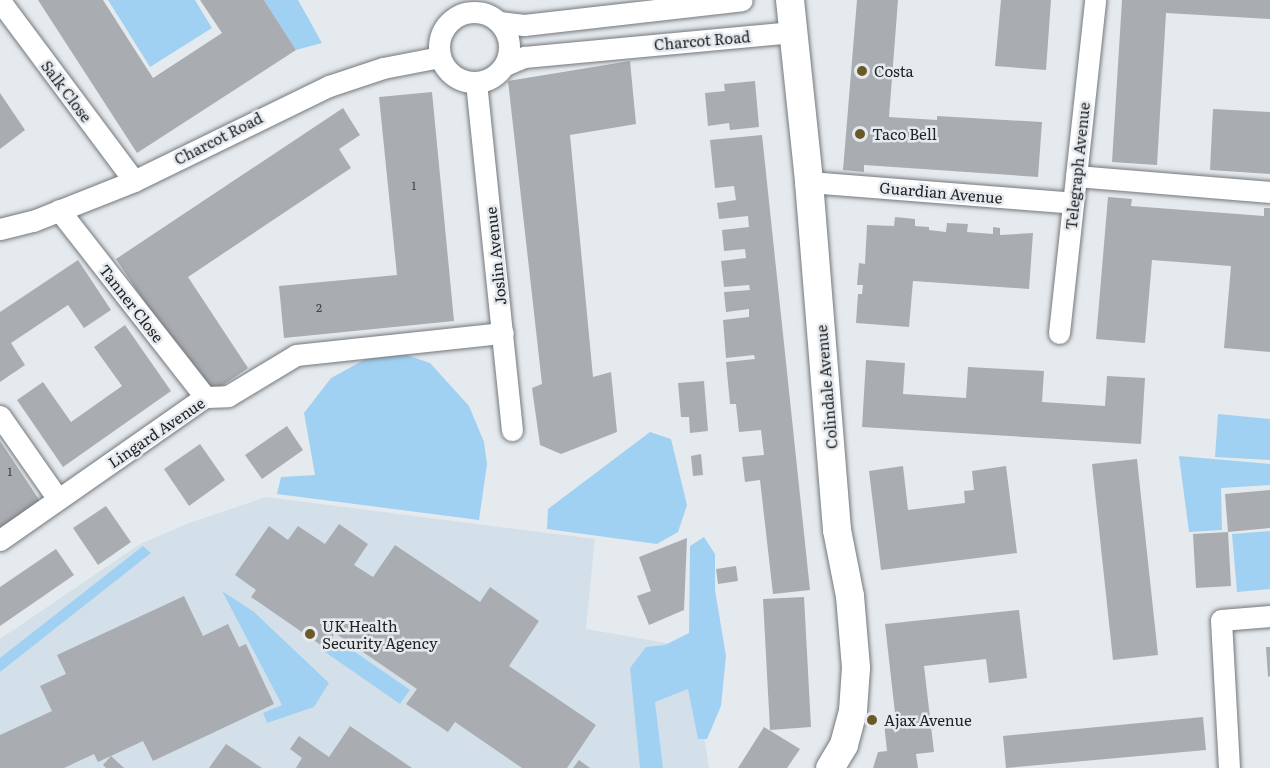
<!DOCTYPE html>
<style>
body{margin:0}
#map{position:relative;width:1270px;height:768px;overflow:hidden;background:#e5eaee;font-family:Literata,serif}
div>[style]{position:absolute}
.built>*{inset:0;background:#d4e0e9}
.green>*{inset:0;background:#a1d1f2}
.building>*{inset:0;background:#a9adb1}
.roads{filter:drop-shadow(0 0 2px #74787c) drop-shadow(0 0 2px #74787c)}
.street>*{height:21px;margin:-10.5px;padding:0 10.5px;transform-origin:10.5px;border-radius:10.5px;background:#fff}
.street>.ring{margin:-10.5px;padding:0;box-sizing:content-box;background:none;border:21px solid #fff;border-radius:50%}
.secondary>*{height:28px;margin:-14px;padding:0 14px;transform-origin:14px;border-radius:14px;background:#fff}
.dots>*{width:16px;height:16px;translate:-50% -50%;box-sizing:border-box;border:3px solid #e5eaee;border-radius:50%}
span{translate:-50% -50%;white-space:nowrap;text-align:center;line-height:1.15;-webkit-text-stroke:5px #e5eaee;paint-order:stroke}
.number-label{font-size:12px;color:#434647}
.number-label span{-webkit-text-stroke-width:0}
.street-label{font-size:15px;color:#212324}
.poi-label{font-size:15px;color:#212324}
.left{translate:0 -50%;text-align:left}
</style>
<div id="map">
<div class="built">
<i style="clip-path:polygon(266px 497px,595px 539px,586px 629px,690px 647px,709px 768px,0 768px,0 639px,140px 544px,189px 523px)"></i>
</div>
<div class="green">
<i style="clip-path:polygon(108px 0,195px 0,212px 28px,150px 67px)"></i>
<i style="clip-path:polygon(264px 0,298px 0,322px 43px,296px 50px)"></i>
<i style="clip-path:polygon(386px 348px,430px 363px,469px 406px,484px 442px,487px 464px,479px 520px,277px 494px,281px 477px,315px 475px,304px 413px,331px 378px)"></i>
<i style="clip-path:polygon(1218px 414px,1270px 419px,1270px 460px,1215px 457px)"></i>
<i style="clip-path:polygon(650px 432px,671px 439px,687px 505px,678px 532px,657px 544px,547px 529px,548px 509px)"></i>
<i style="clip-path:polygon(1179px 456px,1270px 464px,1270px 485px,1221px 488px,1222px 530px,1189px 532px)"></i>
<i style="clip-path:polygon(1270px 531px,1270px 589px,1237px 592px,1232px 534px)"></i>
<i style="clip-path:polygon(704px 537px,715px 554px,715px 590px,726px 656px,721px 706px,707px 739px,698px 739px,688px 689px,655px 702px,663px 768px,640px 768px,630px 668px,646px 647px,665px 645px,689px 633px,690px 546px)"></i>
<i style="clip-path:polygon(143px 546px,151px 553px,0 672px,0 658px)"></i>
<i style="clip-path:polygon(222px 591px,254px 612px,329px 683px,314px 707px,267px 723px,263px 713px,282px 705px)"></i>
<i style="clip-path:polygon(335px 638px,410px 690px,400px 704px,325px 652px)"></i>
</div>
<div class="building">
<i style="clip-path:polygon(38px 0,103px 0,153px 78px,222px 33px,200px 0,264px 0,296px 50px,137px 153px)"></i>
<i style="clip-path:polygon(857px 0,898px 0,889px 117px,937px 120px,937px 116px,1042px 122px,1038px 177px,864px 165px,864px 172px,843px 170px)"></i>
<i style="clip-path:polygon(1001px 0,1051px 0,1046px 70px,995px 66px)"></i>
<i style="clip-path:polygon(1122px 0,1270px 0,1270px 19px,1166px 13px,1157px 165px,1112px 162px)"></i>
<i style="clip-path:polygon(630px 61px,636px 124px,570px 135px,593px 377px,611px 372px,617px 432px,561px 454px,540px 445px,532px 388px,542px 384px,508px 81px)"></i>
<i style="clip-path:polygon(755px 81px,759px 127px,730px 130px,729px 123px,708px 126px,705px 93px,725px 91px,724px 84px)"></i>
<i style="clip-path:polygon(432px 92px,454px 321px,284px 338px,279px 286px,397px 275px,379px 97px)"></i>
<i style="clip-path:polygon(0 93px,25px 130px,0 149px)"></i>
<i style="clip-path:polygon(343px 108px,360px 135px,339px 149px,351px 168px,188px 277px,248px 368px,207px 396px,116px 259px)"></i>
<i style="clip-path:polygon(1213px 109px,1270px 112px,1270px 174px,1210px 170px)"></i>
<i style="clip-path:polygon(762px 135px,810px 590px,773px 594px,760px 480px,745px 482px,742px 457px,764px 455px,761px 430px,739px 432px,736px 404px,730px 404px,726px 362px,755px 359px,754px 355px,726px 358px,723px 320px,749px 317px,749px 309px,726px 312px,724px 292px,750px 290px,749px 285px,724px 287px,721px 261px,746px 258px,745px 249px,724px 251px,722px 230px,749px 227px,748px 216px,719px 219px,717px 203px,736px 200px,734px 186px,715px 188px,710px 140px)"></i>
<i style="clip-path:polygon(1108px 197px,1132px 199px,1131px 206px,1264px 216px,1264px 208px,1270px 208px,1270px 352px,1224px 348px,1231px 266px,1152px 260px,1145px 343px,1096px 339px)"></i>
<i style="clip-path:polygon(895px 217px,915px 219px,915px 226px,929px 227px,929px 230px,946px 232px,947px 223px,968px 224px,967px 232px,993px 234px,993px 227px,1000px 228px,1000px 235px,1033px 233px,1029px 289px,913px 281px,909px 327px,856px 323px,858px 294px,862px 294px,863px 285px,857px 285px,859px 263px,865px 264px,867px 225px,894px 226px)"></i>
<i style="clip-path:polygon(78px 260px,111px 310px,84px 328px,68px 305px,11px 343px,25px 365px,0 382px,0 312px)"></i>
<i style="clip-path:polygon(125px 325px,171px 391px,63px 467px,17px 400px,43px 382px,71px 422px,122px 386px,94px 347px)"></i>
<i style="clip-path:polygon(866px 360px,905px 363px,903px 394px,966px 398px,968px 367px,1005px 369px,1044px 371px,1042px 402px,1105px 406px,1107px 376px,1145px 378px,1141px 444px,862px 427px)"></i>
<i style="clip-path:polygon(704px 381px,708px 431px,690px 433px,689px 417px,681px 417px,678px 383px)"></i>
<i style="clip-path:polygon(287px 426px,303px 450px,262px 479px,245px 455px)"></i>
<i style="clip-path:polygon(0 441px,42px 504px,0 531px)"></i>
<i style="clip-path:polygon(200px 444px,225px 480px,189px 506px,164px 469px)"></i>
<i style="clip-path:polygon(701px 454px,703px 475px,693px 476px,691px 456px)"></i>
<i style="clip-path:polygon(1137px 459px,1158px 655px,1113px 660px,1092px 464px)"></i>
<i style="clip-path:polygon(903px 466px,908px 510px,965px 503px,964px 491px,974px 490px,972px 471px,1006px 466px,1017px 553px,881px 570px,869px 471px)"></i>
<i style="clip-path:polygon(1270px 490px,1270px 528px,1228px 532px,1231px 586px,1196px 588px,1193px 534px,1228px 532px,1225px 494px)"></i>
<i style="clip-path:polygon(106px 506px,131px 542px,98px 565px,73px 528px)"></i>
<i style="clip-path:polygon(339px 524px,368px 544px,354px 565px,373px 577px,395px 545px,480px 602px,490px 587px,539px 621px,509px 666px,596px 725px,567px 768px,522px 768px,455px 722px,448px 732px,406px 704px,417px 689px,335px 633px,325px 648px,251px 597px,256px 590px,235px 575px,269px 526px,288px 540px,298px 526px,325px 544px)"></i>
<i style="clip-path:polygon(687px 538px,684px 610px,649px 625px,637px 596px,651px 591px,639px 557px)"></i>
<i style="clip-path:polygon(56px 549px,74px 575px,0 626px,0 587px)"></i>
<i style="clip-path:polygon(736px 566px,738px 581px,718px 584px,716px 569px)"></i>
<i style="clip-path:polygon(184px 596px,203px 636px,228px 624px,239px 647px,246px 644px,274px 704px,153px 761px,143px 741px,98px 762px,94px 754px,64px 768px,0 768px,0 735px,52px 711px,40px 686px,66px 674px,57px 655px)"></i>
<i style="clip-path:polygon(804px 597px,811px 727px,770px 730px,763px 599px)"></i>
<i style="clip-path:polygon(1019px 610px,1027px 678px,989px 683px,986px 659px,924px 666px,934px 752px,916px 754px,918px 768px,873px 768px,878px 752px,887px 751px,884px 723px,896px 722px,885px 624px)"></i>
<i style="clip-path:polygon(1266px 647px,1270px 647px,1270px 676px,1268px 677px)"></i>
<i style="clip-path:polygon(1203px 717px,1206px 750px,1006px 768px,1003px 736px)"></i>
<i style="clip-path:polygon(350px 726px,412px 768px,296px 768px,302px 758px,290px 749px,299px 736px,329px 757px)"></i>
<i style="clip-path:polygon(764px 727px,800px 749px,787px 768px,738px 768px)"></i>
<i style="clip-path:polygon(226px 744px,262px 768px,209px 768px)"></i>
<i style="clip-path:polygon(111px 756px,124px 768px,106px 768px,103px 765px)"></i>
<i style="clip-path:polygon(579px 760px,590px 768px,573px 768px)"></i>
</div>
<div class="roads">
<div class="street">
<i style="left:0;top:1px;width:224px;rotate:53.3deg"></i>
<i class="ring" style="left:439px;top:12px;width:49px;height:49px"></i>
<i style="left:499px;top:22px;width:25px;rotate:7deg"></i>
<i style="left:524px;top:25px;width:219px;rotate:-6.5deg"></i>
<i style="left:505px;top:65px;width:21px;rotate:-23deg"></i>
<i style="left:524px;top:57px;width:270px;rotate:-5.3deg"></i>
<i style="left:476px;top:82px;width:350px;rotate:84.1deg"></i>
<i style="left:1076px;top:176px;width:195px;rotate:4.7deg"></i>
<i style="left:809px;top:182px;width:265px;rotate:4.5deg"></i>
<i style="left:59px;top:210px;width:237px;rotate:52deg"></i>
<i style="left:0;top:229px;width:34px;rotate:-14deg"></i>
<i style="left:33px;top:221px;width:109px;rotate:-21.6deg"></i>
<i style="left:134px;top:181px;width:217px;rotate:-26deg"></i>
<i style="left:329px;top:86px;width:57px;rotate:-18.4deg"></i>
<i style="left:383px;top:68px;width:58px;rotate:-10.9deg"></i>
<i style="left:1059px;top:333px;width:335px;rotate:-83.8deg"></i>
<i style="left:0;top:416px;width:101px;rotate:55.1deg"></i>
<i style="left:0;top:540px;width:250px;rotate:-34.9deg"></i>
<i style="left:205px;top:397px;width:23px;rotate:-2deg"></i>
<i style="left:228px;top:396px;width:79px;rotate:-31.1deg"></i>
<i style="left:296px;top:355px;width:208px;rotate:-6.1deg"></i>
<i style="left:1229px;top:768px;width:148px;rotate:-93.1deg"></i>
<i style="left:1221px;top:620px;width:49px;rotate:-4.7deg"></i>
</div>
<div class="secondary">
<i style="left:790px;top:0;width:183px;rotate:84deg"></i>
<i style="left:809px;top:182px;width:349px;rotate:85.4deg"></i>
<i style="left:837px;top:530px;width:67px;rotate:78.9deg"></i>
<i style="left:850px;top:596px;width:72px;rotate:85.2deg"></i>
<i style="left:856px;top:668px;width:43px;rotate:94deg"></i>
<i style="left:853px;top:711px;width:35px;rotate:105deg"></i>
<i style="left:844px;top:745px;width:27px;rotate:121deg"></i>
</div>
</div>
<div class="dots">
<i style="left:862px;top:71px;background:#6b5927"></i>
<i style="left:860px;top:134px;background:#6b5927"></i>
<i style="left:310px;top:634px;background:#6b5927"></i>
<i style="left:872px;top:720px;background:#6b5927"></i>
</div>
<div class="number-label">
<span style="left:414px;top:186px">1</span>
<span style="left:319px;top:308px">2</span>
<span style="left:10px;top:472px">1</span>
</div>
<div class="street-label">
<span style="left:702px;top:40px;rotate:-5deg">Charcot Road</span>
<span style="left:67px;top:91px;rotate:53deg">Salk Close</span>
<span style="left:218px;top:138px;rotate:-27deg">Charcot Road</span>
<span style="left:1077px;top:166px;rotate:-84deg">Telegraph Avenue</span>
<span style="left:941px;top:192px;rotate:5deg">Guardian Avenue</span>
<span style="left:495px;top:256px;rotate:-96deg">Joslin Avenue</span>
<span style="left:132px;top:303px;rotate:52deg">Tanner Close</span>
<span style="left:826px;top:387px;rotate:-95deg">Colindale Avenue</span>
<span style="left:156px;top:432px;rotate:-34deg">Lingard Avenue</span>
</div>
<div class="poi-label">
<span class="left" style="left:874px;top:71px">Costa</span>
<span class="left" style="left:872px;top:134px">Taco Bell</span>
<span class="left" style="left:322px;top:634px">UK Health<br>Security Agency</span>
<span class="left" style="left:884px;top:720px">Ajax Avenue</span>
</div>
</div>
